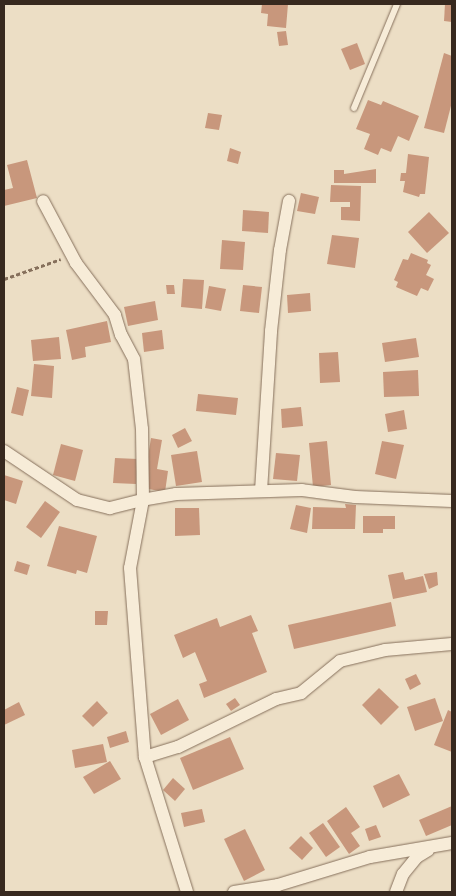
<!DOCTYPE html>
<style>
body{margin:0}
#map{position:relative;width:456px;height:896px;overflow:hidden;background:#ecdec5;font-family:Lora,serif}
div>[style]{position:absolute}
.building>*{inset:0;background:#c8977c}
.path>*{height:2.5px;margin-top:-1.25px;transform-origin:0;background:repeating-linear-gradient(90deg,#86705c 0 4px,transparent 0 6.5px)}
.roads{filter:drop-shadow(0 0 1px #86705c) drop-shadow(0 0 1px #86705c)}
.service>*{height:6px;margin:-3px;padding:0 3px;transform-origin:3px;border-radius:3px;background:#f7ecd8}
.minor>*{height:12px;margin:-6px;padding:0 6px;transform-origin:6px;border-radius:6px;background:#f7ecd8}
span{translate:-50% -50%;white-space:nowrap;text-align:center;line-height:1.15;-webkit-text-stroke:4px #f4e9d4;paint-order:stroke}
.frame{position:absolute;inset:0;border:5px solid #37291f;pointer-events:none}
</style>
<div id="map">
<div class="building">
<i style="clip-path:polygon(262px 4px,288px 4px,286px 28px,267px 26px,268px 14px,261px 13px)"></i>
<i style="clip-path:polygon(445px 4px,452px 4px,452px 22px,444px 21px)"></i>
<i style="clip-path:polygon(286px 31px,288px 45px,279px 46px,277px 32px)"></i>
<i style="clip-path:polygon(357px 43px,365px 64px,350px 70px,341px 49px)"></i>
<i style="clip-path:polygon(444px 53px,452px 56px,452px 102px,444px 133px,424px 128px)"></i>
<i style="clip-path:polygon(368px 100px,381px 105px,383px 101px,419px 116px,409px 141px,398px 136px,391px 152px,381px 148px,378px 155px,364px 149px,370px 134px,356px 129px)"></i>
<i style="clip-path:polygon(208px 113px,222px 115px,219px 130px,205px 128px)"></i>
<i style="clip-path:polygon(230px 148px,241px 152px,238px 164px,227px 161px)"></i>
<i style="clip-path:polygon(408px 154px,429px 157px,425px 194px,420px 194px,419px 197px,403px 192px,405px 181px,400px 181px,401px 173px,406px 173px)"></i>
<i style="clip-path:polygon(27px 160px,37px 198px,4px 206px,4px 190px,13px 188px,7px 165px)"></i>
<i style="clip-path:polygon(376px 169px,376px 183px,334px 183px,334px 170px,344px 170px,344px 174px)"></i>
<i style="clip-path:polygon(331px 185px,361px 186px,360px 221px,341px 220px,341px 207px,350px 207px,350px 202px,330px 202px)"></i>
<i style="clip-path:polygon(301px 193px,319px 197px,315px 214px,297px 211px)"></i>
<i style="clip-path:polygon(243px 210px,269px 212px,268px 233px,242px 231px)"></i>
<i style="clip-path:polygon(429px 212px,449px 233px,427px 253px,408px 232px)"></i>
<i style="clip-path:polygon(332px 235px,359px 238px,355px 268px,327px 264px)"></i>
<i style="clip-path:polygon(222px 240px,245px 242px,243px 270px,220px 269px)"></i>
<i style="clip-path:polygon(411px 253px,428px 260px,427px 263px,431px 265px,426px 275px,434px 279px,428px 291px,421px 288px,417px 296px,396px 287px,398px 282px,394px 280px,403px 259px,408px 260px)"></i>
<i style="clip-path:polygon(183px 279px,204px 280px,202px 309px,181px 307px)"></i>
<i style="clip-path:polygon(166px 285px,174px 285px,175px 294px,167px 294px)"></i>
<i style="clip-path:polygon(243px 285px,262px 287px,259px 313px,240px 311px)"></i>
<i style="clip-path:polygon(209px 286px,226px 289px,221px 311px,205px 308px)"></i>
<i style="clip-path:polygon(310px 293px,311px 311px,288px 313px,287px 295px)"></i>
<i style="clip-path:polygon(155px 301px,158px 320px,128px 326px,124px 307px)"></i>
<i style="clip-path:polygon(107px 321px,111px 342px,85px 347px,86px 357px,72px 360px,66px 330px)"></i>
<i style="clip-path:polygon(162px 330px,164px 349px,144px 352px,142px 333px)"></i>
<i style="clip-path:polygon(59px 337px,61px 359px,33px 361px,31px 340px)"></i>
<i style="clip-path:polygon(416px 338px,419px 357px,385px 362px,382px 343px)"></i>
<i style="clip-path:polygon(338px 352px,340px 382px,320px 383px,319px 353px)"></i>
<i style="clip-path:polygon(34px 364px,54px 366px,52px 398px,31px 396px)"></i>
<i style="clip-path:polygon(418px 370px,419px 396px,384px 397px,383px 372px)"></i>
<i style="clip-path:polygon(17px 387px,29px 390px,23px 416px,11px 413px)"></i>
<i style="clip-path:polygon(198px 394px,238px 398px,236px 415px,196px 411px)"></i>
<i style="clip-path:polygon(301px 407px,303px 426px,282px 428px,281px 409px)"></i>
<i style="clip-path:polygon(404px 410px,407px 429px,388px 432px,385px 414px)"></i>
<i style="clip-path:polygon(185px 428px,192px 441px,178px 448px,172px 435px)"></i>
<i style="clip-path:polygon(151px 438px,162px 440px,157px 469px,168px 471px,165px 492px,143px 488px)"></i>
<i style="clip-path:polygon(327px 441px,331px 485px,313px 487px,309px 443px)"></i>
<i style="clip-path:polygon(382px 441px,404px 445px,396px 479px,375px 474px)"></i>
<i style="clip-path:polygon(61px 444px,83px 450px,75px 481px,53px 475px)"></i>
<i style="clip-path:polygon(197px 451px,202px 482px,176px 486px,171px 455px)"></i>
<i style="clip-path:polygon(276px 453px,300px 455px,297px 481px,273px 479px)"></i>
<i style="clip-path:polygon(115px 458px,138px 459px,136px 484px,113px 483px)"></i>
<i style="clip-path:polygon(4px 475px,23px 481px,16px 504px,4px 500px)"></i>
<i style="clip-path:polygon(45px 501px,60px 512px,41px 538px,26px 527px)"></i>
<i style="clip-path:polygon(345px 504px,356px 505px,355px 529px,312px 529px,313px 507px,346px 508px)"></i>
<i style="clip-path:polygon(296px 505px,311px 508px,307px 533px,290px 529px)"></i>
<i style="clip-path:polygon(175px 508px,199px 508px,200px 535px,175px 536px)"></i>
<i style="clip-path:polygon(363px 516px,395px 516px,395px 529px,383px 529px,383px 533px,363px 533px)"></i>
<i style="clip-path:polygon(59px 526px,97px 536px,87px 573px,77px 570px,76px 574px,47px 566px)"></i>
<i style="clip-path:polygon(17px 561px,30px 565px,27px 575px,14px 571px)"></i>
<i style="clip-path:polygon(403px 572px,405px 580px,423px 576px,427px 592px,393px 599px,388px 575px)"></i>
<i style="clip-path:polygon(437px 572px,438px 585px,429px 589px,424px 574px)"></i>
<i style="clip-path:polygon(391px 602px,396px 626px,294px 649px,288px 625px)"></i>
<i style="clip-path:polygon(95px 611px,108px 611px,107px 625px,95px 625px)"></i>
<i style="clip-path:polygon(251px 615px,258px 631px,252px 633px,267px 672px,204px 698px,199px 684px,207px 681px,195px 652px,183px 658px,174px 635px,217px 618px,220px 627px)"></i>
<i style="clip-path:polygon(416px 674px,421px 684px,410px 690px,405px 679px)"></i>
<i style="clip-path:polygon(379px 688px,399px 707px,381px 725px,362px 705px)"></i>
<i style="clip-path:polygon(235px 698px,240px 705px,231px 711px,226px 704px)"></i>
<i style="clip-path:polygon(435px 698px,443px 721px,415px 731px,407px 707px)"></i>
<i style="clip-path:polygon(178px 699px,189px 720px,161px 735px,150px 714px)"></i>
<i style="clip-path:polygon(97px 701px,108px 713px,93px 727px,82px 716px)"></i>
<i style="clip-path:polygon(19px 702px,25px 715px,4px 725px,4px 710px)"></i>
<i style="clip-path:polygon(448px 710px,452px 712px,452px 752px,434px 745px)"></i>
<i style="clip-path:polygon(126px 731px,129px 742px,110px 748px,107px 737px)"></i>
<i style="clip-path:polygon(230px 737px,244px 769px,193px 790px,180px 758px)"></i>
<i style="clip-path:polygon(103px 744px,107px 762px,75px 768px,72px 750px)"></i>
<i style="clip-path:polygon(110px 761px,121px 779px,94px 794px,83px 777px)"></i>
<i style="clip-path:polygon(399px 774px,410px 795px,383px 808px,373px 786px)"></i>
<i style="clip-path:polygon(173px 778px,185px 789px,175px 801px,163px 790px)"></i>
<i style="clip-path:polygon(452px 806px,452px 825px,426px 836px,419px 820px)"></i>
<i style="clip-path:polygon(346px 807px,360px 827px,351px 833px,360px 846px,349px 854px,327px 821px)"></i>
<i style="clip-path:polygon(202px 809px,205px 822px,184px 827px,181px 813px)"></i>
<i style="clip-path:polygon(323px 823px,340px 847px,326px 857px,309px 833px)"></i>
<i style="clip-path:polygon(376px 825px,381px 837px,369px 841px,365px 829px)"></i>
<i style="clip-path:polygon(245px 829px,265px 870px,244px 881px,224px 839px)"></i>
<i style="clip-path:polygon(301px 836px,313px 848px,302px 860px,289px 848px)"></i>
</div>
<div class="path">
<i style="left:4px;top:279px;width:60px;rotate:-19.3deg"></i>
</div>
<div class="roads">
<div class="service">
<i style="left:354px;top:108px;width:113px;rotate:-67.5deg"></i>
</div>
<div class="minor">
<i style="left:4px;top:451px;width:88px;rotate:33.9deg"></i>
<i style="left:77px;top:500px;width:34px;rotate:14deg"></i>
<i style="left:110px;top:508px;width:34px;rotate:-14deg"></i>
<i style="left:143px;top:500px;width:71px;rotate:-90.8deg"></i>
<i style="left:142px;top:429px;width:70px;rotate:-96.5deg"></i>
<i style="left:134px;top:359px;width:27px;rotate:-118deg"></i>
<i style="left:121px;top:335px;width:21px;rotate:-107deg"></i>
<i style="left:115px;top:315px;width:65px;rotate:-126.9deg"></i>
<i style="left:76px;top:263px;width:70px;rotate:-118deg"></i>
<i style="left:261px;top:491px;width:160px;rotate:-86.4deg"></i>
<i style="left:271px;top:331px;width:81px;rotate:-83.7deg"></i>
<i style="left:280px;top:250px;width:50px;rotate:-79.6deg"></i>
<i style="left:452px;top:501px;width:97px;rotate:-177.6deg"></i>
<i style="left:355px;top:497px;width:53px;rotate:-172.5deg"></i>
<i style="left:302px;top:490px;width:126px;rotate:178.2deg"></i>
<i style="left:176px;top:494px;width:34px;rotate:170deg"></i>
<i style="left:143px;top:500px;width:69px;rotate:100.8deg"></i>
<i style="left:130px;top:568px;width:190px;rotate:85.5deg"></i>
<i style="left:145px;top:757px;width:34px;rotate:-17deg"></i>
<i style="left:178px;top:747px;width:109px;rotate:-26.1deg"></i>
<i style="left:276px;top:699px;width:26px;rotate:-13deg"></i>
<i style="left:301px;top:693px;width:50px;rotate:-39.4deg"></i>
<i style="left:340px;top:661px;width:46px;rotate:-13.7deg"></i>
<i style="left:385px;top:650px;width:67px;rotate:-5.1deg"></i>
<i style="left:145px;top:757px;width:141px;rotate:72.7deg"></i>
<i style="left:234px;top:892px;width:45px;rotate:-9deg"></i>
<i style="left:278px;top:885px;width:96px;rotate:-16.9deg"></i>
<i style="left:370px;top:857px;width:83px;rotate:-9.7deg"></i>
<i style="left:396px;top:892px;width:19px;rotate:-69deg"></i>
<i style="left:403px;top:874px;width:22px;rotate:-51deg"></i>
<i style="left:417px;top:857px;width:13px;rotate:-32deg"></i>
</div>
</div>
<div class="frame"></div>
</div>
